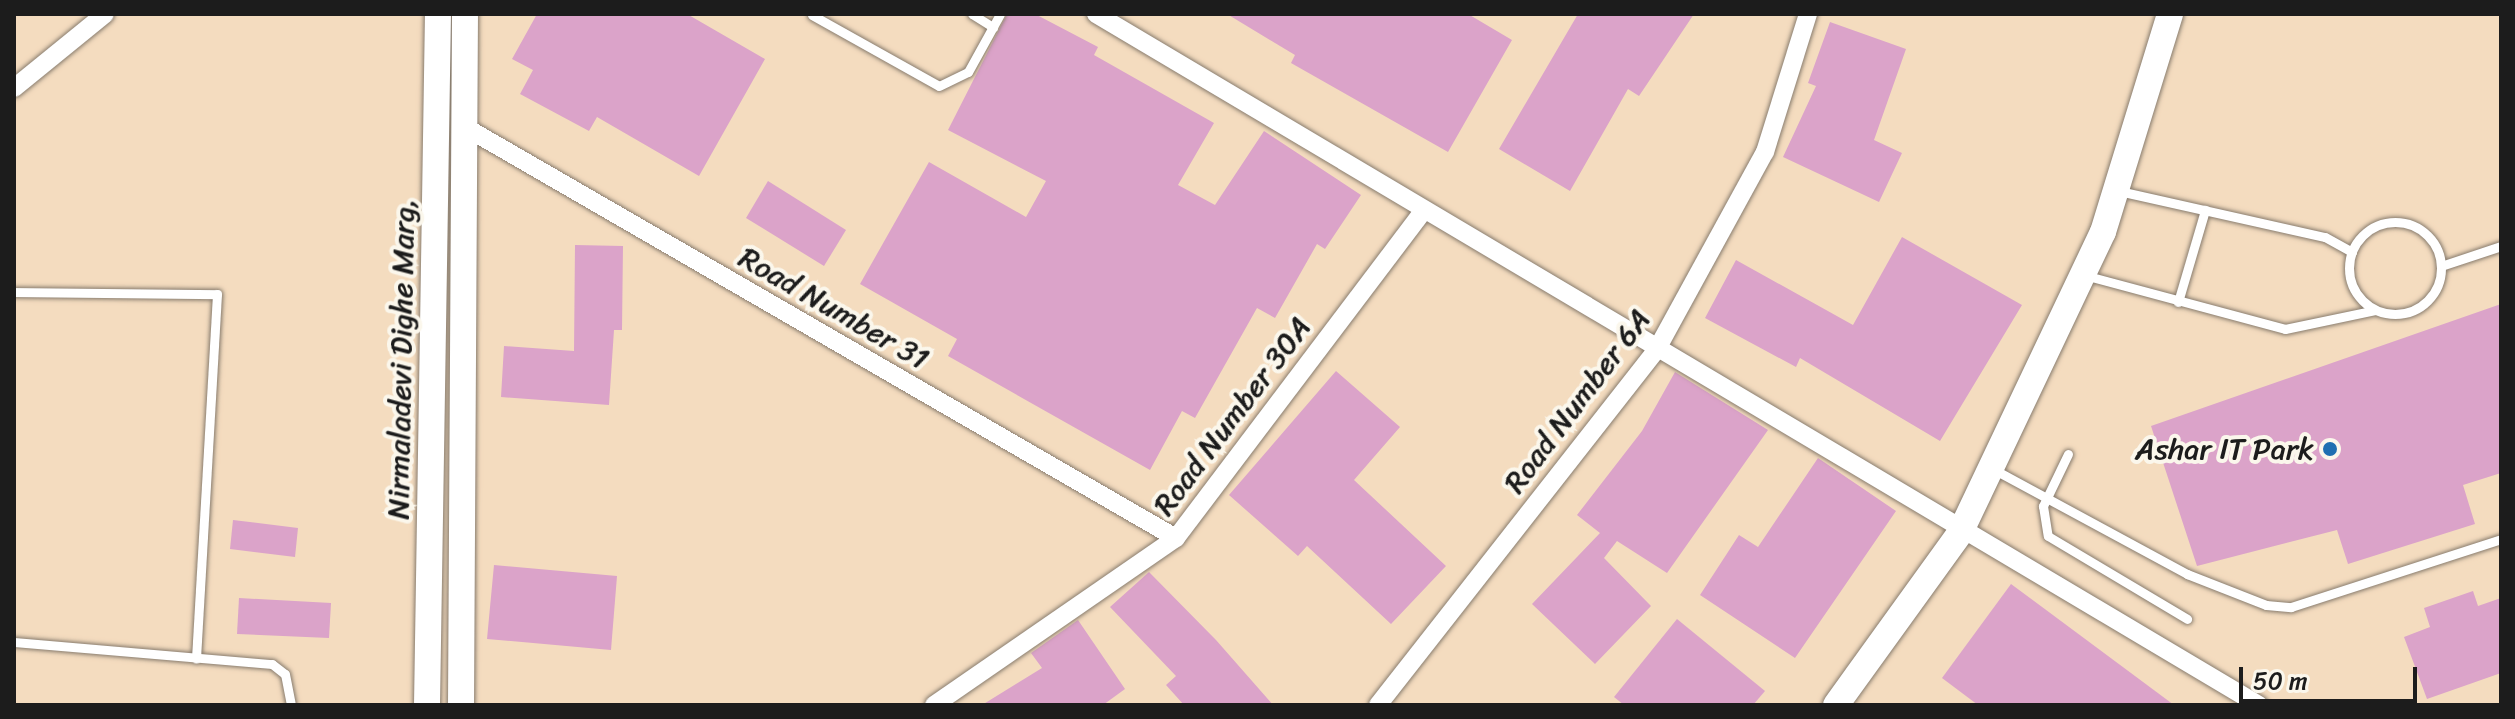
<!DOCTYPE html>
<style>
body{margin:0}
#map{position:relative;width:2515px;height:719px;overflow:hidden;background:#f4dcbf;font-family:Sriracha,sans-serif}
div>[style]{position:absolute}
.building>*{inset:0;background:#dba3c9}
.roads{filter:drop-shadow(0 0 2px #887c6e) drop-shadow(0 0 2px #887c6e)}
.lane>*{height:9px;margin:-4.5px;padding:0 4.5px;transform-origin:4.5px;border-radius:4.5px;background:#fff}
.lane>.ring{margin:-4.5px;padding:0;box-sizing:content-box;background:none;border:9px solid #fff;border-radius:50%}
.street>*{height:18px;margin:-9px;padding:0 9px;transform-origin:9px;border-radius:9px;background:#fff}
.secondary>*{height:26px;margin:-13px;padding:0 13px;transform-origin:13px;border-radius:13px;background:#fff}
.dots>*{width:22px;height:22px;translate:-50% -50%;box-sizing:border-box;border:4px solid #fbf7ec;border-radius:50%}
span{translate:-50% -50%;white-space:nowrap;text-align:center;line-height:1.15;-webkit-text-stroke:8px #fbf7ec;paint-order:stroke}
.street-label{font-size:30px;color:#1c1c1c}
.poi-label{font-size:30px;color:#1c1c1c}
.right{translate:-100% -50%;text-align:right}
.frame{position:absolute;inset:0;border:16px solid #1c1c1c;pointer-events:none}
.scale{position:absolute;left:2239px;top:667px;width:178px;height:36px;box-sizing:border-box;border:4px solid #1c1c1c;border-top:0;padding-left:10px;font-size:24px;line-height:28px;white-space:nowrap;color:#1c1c1c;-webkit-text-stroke:6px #fbf7ec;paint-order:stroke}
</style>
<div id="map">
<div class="building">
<i style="clip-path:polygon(537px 14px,687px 14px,765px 59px,699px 176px,597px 117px,589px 131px,520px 94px,533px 70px,512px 59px)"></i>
<i style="clip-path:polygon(1007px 14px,1035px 14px,1098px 47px,1094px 55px,1214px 123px,1178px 185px,1215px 205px,1264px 131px,1361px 195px,1325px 249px,1317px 244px,1275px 318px,1257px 308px,1195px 418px,1182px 411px,1150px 470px,948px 356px,957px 339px,860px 284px,929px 162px,1026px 217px,1046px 181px,948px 130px)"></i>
<i style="clip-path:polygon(1227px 14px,1468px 14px,1512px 40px,1448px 152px,1291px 63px,1295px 55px)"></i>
<i style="clip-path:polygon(1578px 14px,1694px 14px,1639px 96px,1628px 89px,1570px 191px,1499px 149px)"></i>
<i style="clip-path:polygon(1830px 22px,1906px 49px,1874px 140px,1902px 153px,1879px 202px,1783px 157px,1816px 86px,1808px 83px)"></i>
<i style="clip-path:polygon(768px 181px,846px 230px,824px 266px,746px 218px)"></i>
<i style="clip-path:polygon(1902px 237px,2022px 305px,1940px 441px,1800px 358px,1796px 367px,1705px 318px,1736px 260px,1853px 325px)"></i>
<i style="clip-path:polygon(575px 245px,623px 246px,622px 330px,614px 330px,609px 405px,501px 397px,504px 346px,574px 351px)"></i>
<i style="clip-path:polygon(2501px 304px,2501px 473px,2463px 485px,2475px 524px,2348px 564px,2337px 530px,2197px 566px,2151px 426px)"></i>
<i style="clip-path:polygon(1336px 371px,1400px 427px,1354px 480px,1446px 566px,1391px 624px,1307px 546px,1298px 556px,1229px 495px)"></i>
<i style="clip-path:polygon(1675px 372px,1768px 430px,1667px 573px,1617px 541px,1604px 558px,1651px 606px,1595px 664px,1532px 604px,1600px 533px,1577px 515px,1642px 431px)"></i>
<i style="clip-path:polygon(1818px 458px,1896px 511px,1795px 658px,1700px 595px,1739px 535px,1758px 547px)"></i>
<i style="clip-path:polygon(233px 520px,298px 528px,295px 557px,230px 549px)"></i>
<i style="clip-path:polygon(494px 565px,617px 576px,611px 650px,487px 639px)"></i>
<i style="clip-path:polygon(1149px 572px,1216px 640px,1273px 705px,1184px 705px,1166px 685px,1176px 676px,1110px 607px)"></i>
<i style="clip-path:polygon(2011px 584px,2174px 705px,1978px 705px,1942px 678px)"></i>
<i style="clip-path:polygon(2473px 591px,2478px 606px,2501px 598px,2501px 673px,2427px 699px,2404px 637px,2430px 627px,2424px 608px)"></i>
<i style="clip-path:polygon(239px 598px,331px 603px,329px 638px,237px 634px)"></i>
<i style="clip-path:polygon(1677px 619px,1765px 691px,1753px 705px,1624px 705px,1614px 697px)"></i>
<i style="clip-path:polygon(1078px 620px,1125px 689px,1103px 705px,982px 705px,1042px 668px,1031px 653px)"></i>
</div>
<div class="roads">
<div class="lane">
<i style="left:972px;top:14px;width:25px;rotate:32deg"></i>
<i style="left:812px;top:15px;width:145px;rotate:29.2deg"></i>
<i style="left:939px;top:86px;width:32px;rotate:-26deg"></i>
<i style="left:968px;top:72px;width:66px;rotate:-61.1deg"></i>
<i style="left:2119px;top:191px;width:211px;rotate:12.6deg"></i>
<i style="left:2325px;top:237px;width:31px;rotate:29deg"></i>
<i class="ring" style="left:2349px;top:222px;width:83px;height:83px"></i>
<i style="left:2441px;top:266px;width:63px;rotate:-18.4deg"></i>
<i style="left:2084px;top:275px;width:208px;rotate:15deg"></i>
<i style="left:2285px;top:329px;width:92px;rotate:-11.9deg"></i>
<i style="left:14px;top:292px;width:203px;rotate:0.6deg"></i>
<i style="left:217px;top:294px;width:365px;rotate:93.3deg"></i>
<i style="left:2178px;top:302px;width:96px;rotate:-73.6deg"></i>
<i style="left:2068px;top:454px;width:58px;rotate:115.7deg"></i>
<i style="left:2043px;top:506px;width:30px;rotate:81deg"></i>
<i style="left:2048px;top:536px;width:162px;rotate:30.8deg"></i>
<i style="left:1993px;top:469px;width:221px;rotate:28.4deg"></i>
<i style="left:2187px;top:574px;width:85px;rotate:21.4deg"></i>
<i style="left:2266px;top:605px;width:25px;rotate:5deg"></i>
<i style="left:2291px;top:607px;width:221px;rotate:-17.9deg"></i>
<i style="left:14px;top:642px;width:259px;rotate:4.9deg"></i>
<i style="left:272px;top:664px;width:16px;rotate:38deg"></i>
<i style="left:285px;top:674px;width:32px;rotate:79deg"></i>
</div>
<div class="street">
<i style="left:1096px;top:14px;width:1353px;rotate:30.72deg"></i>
<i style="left:14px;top:88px;width:117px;rotate:-39.1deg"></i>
<i style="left:465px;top:127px;width:821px;rotate:30.03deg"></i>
<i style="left:934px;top:705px;width:294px;rotate:-34.6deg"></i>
<i style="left:1176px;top:538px;width:411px;rotate:-52.9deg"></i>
<i style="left:1378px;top:705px;width:452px;rotate:-51.9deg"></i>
<i style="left:1657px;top:349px;width:225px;rotate:-61.3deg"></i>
<i style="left:1765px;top:152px;width:145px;rotate:-72.7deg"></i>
</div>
<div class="secondary">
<i style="left:427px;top:705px;width:691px;rotate:-89.09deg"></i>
<i style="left:461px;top:705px;width:691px;rotate:-89.67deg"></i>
<i style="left:1836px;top:705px;width:212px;rotate:-54.2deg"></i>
<i style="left:1960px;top:533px;width:333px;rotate:-64.6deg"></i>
<i style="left:2103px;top:232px;width:228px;rotate:-72.9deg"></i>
</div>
</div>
<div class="dots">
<i style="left:2330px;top:449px;background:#1f6fb2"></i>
</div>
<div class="street-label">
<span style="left:834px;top:308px;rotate:30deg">Road Number 31</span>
<span style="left:401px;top:359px;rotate:-89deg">Nirmaladevi Dighe Marg,</span>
<span style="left:1577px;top:401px;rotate:-53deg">Road Number 6A</span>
<span style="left:1232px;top:416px;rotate:-53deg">Road Number 30A</span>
</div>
<div class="poi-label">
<span class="right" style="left:2314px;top:449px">Ashar IT Park</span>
</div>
<div class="frame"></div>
<div class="scale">50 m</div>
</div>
